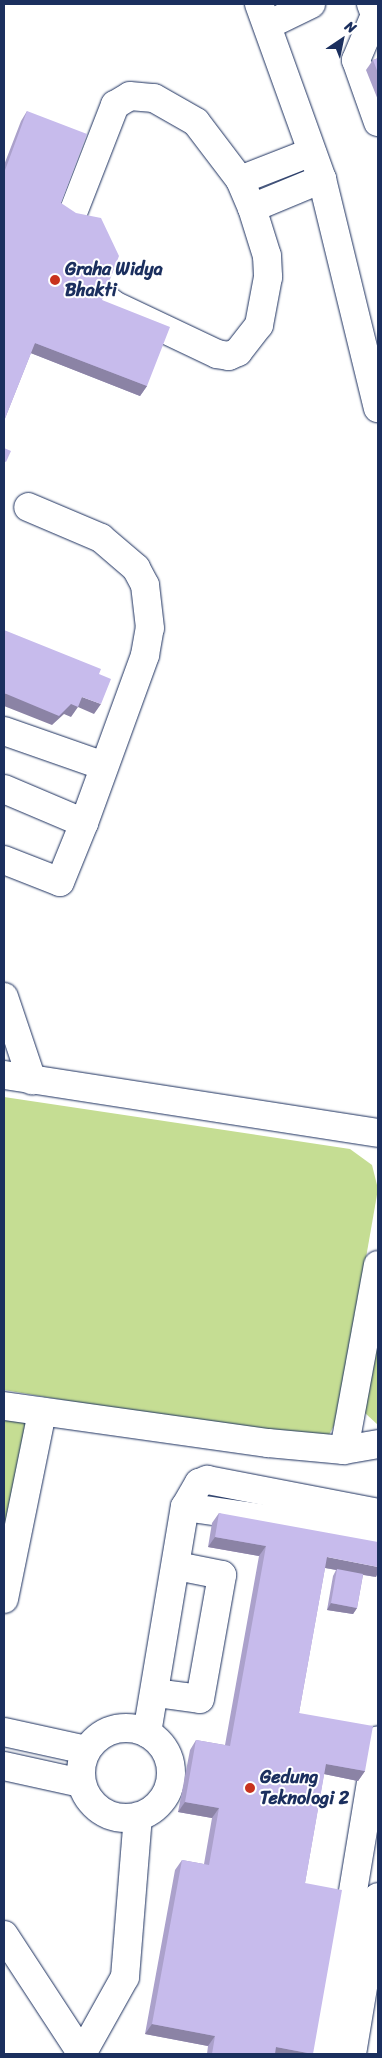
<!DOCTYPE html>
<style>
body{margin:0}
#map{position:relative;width:382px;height:2058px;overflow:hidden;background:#fff;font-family:Sriracha,sans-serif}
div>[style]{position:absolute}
.green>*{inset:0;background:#c5dd93}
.roads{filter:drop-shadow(0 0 1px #1b2f5e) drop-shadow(0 0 1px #1b2f5e)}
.minor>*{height:28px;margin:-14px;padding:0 14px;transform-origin:14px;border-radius:14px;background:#fff}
.minor>.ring{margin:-14px;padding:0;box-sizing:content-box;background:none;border:28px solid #fff;border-radius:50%}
.wall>*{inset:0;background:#aba1cb}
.shaded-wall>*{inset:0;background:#8b83a5}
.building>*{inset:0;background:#c7bbec}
.dots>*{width:14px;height:14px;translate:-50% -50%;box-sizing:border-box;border:2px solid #fff;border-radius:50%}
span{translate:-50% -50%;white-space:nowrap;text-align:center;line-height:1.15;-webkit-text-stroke:4px #fff;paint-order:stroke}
.poi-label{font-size:18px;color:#1b2f5e;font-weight:700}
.left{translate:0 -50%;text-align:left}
.frame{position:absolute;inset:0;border:5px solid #1b2f5e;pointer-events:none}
.north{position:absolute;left:317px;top:15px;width:50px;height:50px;-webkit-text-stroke:4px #fff;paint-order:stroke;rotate:34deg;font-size:14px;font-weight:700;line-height:20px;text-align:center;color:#1b2f5e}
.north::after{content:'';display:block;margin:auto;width:18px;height:22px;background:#1b2f5e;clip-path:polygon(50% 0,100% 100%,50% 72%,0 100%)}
</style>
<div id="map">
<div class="green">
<i style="clip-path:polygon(4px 1097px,350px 1149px,372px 1165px,378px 1189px,338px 1418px,329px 1435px,310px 1442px,4px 1390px)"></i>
<i style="clip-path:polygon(378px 1330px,378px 1425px,365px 1413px,365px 1404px)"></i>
<i style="clip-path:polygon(4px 1392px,38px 1398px,4px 1580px)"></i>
</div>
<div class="roads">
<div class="minor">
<i style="left:259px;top:4px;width:186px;rotate:70.2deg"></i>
<i style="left:322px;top:179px;width:236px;rotate:76.3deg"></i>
<i style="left:371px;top:4px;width:12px;rotate:70deg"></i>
<i style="left:375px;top:15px;width:49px;rotate:112.9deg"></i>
<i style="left:356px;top:60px;width:66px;rotate:70.5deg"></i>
<i style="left:268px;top:25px;width:48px;rotate:-26deg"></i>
<i style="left:240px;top:180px;width:77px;rotate:-21.3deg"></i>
<i style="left:252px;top:208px;width:76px;rotate:-22.5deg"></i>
<i style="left:69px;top:223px;width:127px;rotate:-68.7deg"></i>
<i style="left:115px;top:105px;width:17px;rotate:-31deg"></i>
<i style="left:130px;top:96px;width:24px;rotate:5deg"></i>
<i style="left:154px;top:98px;width:48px;rotate:29.7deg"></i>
<i style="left:196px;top:122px;width:73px;rotate:52.8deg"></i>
<i style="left:240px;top:180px;width:30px;rotate:67deg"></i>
<i style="left:252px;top:208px;width:50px;rotate:72.6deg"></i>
<i style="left:267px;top:256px;width:21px;rotate:87deg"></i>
<i style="left:268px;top:277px;width:49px;rotate:100.6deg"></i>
<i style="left:259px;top:325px;width:34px;rotate:128deg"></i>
<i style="left:238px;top:352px;width:10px;rotate:156deg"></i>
<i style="left:229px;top:356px;width:12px;rotate:-171deg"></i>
<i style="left:217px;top:354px;width:114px;rotate:-154.6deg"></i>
<i style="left:114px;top:305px;width:16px;rotate:-142deg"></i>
<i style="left:4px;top:731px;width:106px;rotate:19.3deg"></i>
<i style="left:4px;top:789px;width:87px;rotate:23deg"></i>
<i style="left:84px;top:823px;width:179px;rotate:-70deg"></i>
<i style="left:145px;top:655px;width:27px;rotate:-80deg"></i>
<i style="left:150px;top:628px;width:43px;rotate:-96.6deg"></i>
<i style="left:145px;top:585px;width:19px;rotate:-118deg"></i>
<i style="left:136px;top:568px;width:46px;rotate:-139.4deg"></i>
<i style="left:101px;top:538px;width:79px;rotate:-157deg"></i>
<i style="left:4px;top:860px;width:60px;rotate:21.4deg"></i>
<i style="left:60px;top:882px;width:64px;rotate:-67.9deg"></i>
<i style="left:4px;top:997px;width:88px;rotate:71.4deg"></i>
<i style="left:4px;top:1075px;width:378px;rotate:8.8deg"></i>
<i style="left:4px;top:1406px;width:267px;rotate:8deg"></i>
<i style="left:268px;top:1443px;width:76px;rotate:5.3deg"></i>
<i style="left:344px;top:1450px;width:35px;rotate:-10deg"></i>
<i style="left:344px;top:1450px;width:188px;rotate:-79.6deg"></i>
<i style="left:185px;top:1507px;width:195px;rotate:8.3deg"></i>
<i style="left:4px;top:1599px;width:191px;rotate:-78.5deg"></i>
<i style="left:156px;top:1693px;width:44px;rotate:7.8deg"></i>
<i style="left:200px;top:1699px;width:126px;rotate:-79.9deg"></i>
<i style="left:222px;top:1575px;width:46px;rotate:-168.7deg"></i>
<i class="ring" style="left:81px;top:1728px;width:62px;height:62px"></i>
<i style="left:4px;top:1732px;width:84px;rotate:12.4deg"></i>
<i style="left:147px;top:1733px;width:229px;rotate:-80.5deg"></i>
<i style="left:185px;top:1507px;width:28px;rotate:-60deg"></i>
<i style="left:199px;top:1483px;width:9px;rotate:-21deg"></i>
<i style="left:207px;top:1480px;width:174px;rotate:10.9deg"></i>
<i style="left:4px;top:1766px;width:79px;rotate:12.4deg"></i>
<i style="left:4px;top:1935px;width:142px;rotate:56.8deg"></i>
<i style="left:82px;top:2054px;width:88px;rotate:-60.8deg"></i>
<i style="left:125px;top:1977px;width:161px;rotate:-85.4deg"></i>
<i style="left:326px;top:2054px;width:318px;rotate:-80.6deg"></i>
<i style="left:352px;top:2054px;width:159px;rotate:-80.6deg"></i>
</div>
</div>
<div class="wall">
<i style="clip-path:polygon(378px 58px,378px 100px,366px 70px,373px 60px)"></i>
<i style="clip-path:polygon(27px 111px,61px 203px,102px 300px,147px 386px,140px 396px,31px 353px,4px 421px,4px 165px,21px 121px)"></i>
<i style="clip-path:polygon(219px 1513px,376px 1577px,363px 1575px,357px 1608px,353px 1614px,327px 1610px,333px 1576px,336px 1570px,325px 1568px,299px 1713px,365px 1771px,358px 1781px,324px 1774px,305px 1883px,312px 2054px,207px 2054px,208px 2046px,145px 2034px,175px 1870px,182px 1860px,204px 1864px,212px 1818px,178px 1812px,190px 1750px,196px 1740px,225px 1745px,259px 1556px,208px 1547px,212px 1523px)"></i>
</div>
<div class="shaded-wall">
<i style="clip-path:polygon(35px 343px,147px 386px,140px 396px,28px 352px)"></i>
<i style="clip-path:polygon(4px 693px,71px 704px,82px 697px,101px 704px,94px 714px,78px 707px,71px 717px,64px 714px,52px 725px,4px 706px)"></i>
<i style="clip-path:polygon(215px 1537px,266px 1546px,259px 1556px,208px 1547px)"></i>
<i style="clip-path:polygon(327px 1557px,378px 1567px,378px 1573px,376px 1577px,320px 1567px)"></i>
<i style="clip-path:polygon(331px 1603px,357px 1608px,353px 1614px,327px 1610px)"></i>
<i style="clip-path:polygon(326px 1764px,365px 1771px,358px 1781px,319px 1773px)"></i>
<i style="clip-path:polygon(185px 1802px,219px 1808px,212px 1818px,178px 1812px)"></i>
<i style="clip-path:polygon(152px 2024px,215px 2036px,208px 2046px,145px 2034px)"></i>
<i style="clip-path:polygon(276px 2047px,313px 2054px,271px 2054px)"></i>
</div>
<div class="building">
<i style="clip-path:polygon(378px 58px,378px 73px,373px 60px)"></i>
<i style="clip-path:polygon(27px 111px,87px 134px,61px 203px,76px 213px,101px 218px,119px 256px,102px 300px,170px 327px,147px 386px,35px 343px,4px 421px,4px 173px)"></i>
<i style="clip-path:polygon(4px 448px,11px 451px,6px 462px,4px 461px)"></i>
<i style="clip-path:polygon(4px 630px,101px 669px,99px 674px,111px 679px,101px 704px,82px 697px,78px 707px,71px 704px,59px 716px,4px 693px)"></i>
<i style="clip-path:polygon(219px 1513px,378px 1542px,378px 1567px,327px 1557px,299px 1713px,373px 1726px,365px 1771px,326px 1764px,305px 1883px,342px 1890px,313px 2054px,276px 2047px,275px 2054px,212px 2054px,215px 2036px,152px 2024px,182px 1860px,209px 1865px,219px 1808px,185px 1802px,196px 1740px,230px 1746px,266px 1546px,215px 1537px)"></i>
<i style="clip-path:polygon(337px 1569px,363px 1574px,357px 1608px,331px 1603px)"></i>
</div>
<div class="dots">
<i style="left:55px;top:280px;background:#c8321e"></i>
<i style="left:250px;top:1788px;background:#c8321e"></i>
</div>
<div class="poi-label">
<span class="left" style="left:65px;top:280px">Graha Widya<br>Bhakti</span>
<span class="left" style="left:260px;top:1788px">Gedung<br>Teknologi 2</span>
</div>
<div class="frame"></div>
<div class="north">N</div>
</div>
